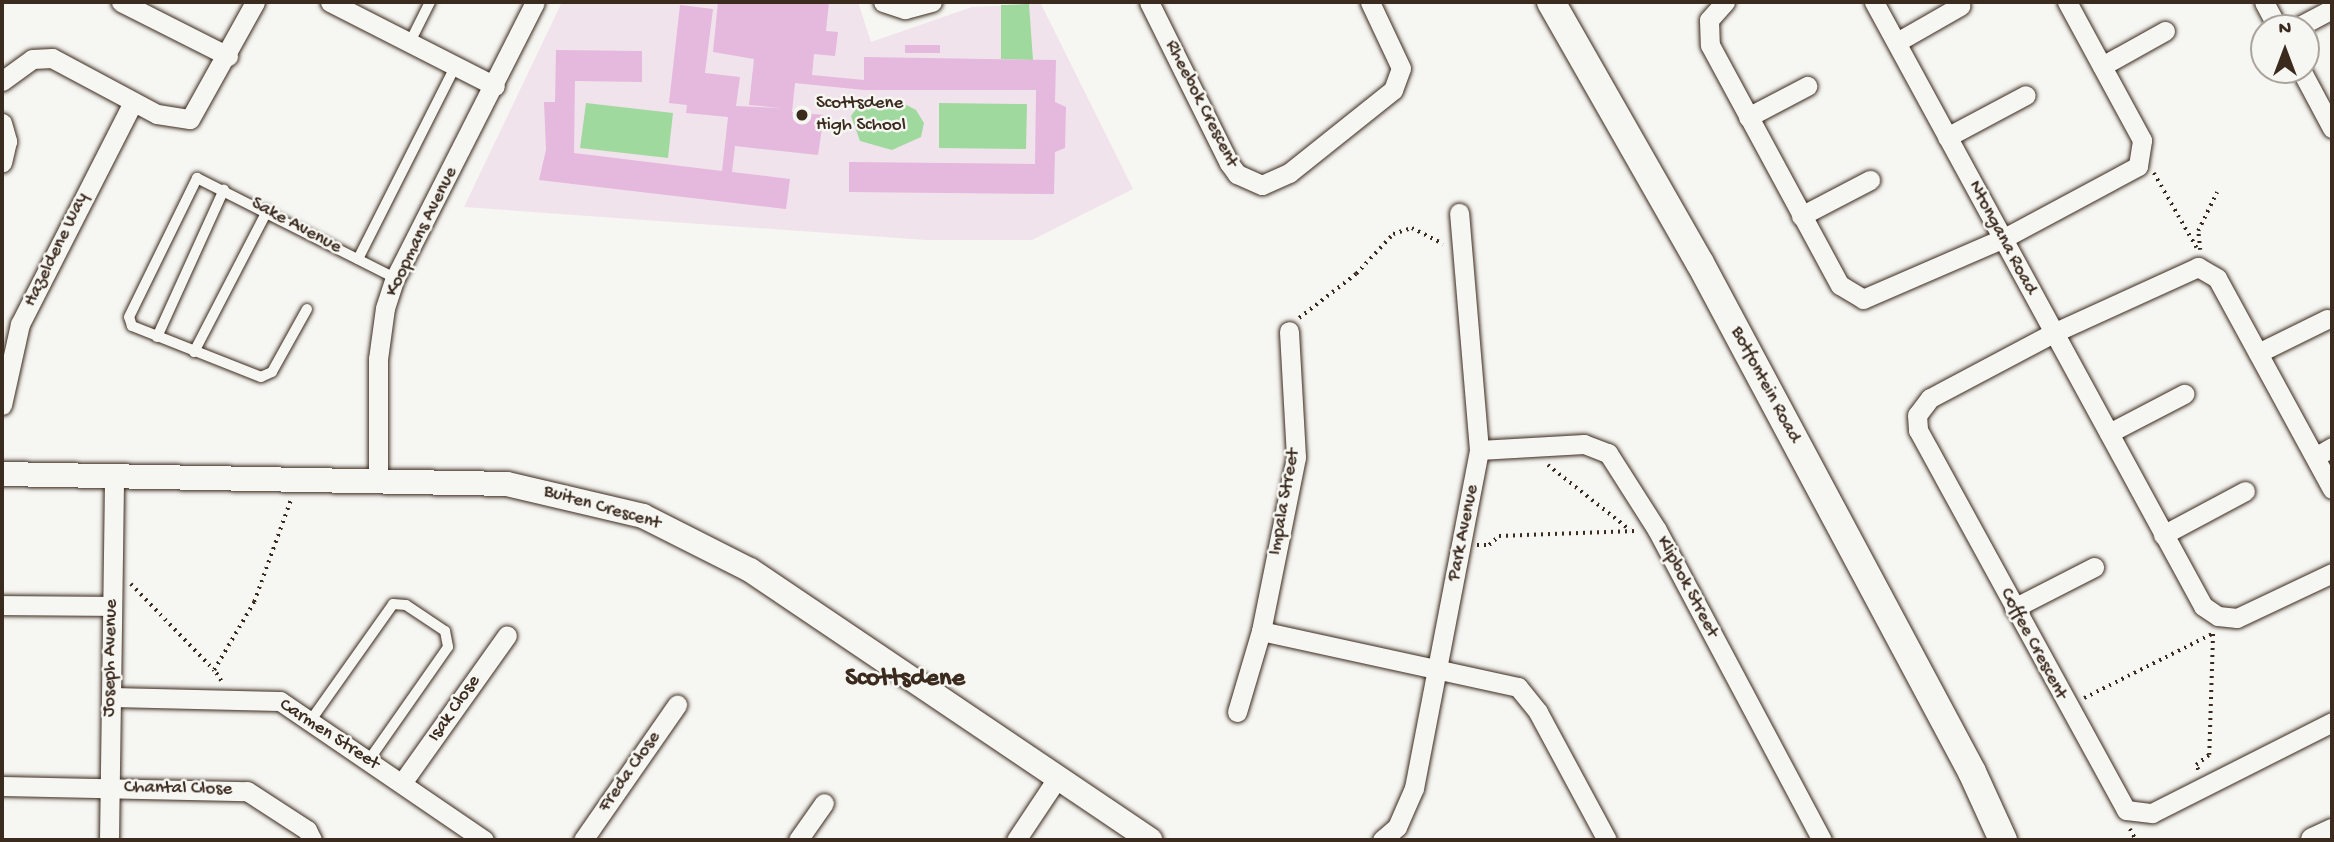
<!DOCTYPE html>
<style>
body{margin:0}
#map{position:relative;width:2334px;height:842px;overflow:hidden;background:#f6f6f2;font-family:"Gochi Hand",sans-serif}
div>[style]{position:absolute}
.built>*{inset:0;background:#f1e3ec}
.green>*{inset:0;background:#a0d99e}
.building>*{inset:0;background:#e5b8dd}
.path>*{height:3.5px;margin-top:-1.75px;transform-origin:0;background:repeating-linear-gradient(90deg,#3b2a1e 0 2px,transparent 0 7px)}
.roads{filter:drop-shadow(0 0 2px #3b2a1e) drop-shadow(0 0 2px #3b2a1e)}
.service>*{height:10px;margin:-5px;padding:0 5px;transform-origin:5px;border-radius:5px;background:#f6f6f2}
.minor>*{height:19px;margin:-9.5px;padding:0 9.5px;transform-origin:9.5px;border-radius:9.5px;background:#f6f6f2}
.tertiary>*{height:24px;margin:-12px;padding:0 12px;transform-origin:12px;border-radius:12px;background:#f6f6f2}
.secondary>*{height:28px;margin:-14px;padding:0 14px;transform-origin:14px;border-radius:14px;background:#f6f6f2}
.dots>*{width:19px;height:19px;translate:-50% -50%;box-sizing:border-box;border:4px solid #f6f6f2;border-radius:50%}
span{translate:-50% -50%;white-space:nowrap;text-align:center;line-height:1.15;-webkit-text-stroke:5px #f6f6f2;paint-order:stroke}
.poi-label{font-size:19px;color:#3b2a1e}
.left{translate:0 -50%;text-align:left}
.street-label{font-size:19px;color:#3b2a1e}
.district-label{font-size:26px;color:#3b2a1e;font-weight:700}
.frame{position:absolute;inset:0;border:4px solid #3b2a1e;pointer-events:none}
.north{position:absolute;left:2250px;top:14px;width:70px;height:70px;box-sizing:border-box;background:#f6f6f2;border:2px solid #aba49d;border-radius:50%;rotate:0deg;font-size:19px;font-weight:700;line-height:28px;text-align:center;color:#3b2a1e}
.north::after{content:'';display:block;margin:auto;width:24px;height:32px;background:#3b2a1e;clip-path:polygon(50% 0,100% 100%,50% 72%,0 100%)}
</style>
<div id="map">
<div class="built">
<i style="clip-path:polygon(562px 2px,858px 2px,871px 42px,972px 7px,1041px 4px,1133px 189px,1032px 240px,926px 240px,464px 207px)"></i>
</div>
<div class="green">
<i style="clip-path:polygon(1029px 4px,1033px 60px,1001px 59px,1001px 5px)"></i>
<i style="clip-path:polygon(877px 99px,899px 101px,916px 110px,924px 123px,921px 137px,892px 150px,860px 141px,851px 116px,859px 105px)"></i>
<i style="clip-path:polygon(586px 103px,673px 113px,668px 158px,580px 148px)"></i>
<i style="clip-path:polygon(939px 103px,1027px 104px,1026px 149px,939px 148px)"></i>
</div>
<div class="building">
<i style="clip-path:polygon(718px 2px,829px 2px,826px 31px,838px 32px,835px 56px,814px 54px,812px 75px,864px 80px,864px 57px,1056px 60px,1055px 102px,1066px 107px,1065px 148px,1055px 152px,1054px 194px,849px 192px,849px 162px,1035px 164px,1036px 90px,864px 90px,795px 83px,792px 112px,824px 115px,818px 155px,735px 146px,732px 172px,790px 179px,786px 209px,539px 180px,546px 150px,544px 102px,555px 102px,556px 50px,642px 51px,642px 82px,575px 81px,574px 153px,722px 171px,728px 117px,686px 113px,687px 105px,669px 103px,680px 5px,713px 9px,705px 73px,740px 77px,736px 106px,782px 108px,749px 105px,754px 59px,713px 52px)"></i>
<i style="clip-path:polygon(905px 45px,940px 45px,940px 53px,905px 53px)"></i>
</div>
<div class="path">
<i style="left:2154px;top:173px;width:86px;rotate:60.2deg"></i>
<i style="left:2200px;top:250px;width:19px;rotate:-96deg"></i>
<i style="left:2198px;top:231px;width:43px;rotate:-64deg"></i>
<i style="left:1299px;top:318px;width:72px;rotate:-37.7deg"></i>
<i style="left:1356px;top:274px;width:54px;rotate:-47.2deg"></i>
<i style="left:1393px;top:234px;width:20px;rotate:-18deg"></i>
<i style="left:1412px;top:228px;width:35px;rotate:27deg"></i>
<i style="left:1548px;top:465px;width:105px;rotate:38.4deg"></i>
<i style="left:1477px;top:545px;width:12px"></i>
<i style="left:1489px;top:545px;width:13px;rotate:-42deg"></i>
<i style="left:1499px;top:536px;width:136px;rotate:-2.1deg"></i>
<i style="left:131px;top:584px;width:120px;rotate:46deg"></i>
<i style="left:221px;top:681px;width:13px;rotate:-122deg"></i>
<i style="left:214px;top:670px;width:79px;rotate:-59.5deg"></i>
<i style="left:254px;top:602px;width:109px;rotate:-70.2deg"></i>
<i style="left:2084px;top:698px;width:143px;rotate:-26.6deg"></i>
<i style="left:2198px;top:770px;width:5px;rotate:-112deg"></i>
<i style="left:2196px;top:765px;width:16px;rotate:-38deg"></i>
<i style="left:2209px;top:755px;width:124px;rotate:-88.2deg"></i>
<i style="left:2130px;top:829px;width:13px;rotate:61deg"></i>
</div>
<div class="roads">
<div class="service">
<i style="left:410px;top:42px;width:45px;rotate:-63.4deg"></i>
<i style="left:358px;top:259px;width:215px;rotate:-63.2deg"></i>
<i style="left:307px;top:309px;width:72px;rotate:119.1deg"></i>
<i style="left:272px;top:372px;width:12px;rotate:156deg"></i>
<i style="left:261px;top:377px;width:139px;rotate:-158.4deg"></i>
<i style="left:132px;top:326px;width:9px;rotate:-108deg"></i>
<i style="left:129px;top:317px;width:155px;rotate:-63.9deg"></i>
<i style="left:197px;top:178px;width:222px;rotate:26.8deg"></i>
<i style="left:157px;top:337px;width:162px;rotate:-65.6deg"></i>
<i style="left:194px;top:352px;width:159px;rotate:-62.6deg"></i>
<i style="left:311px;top:720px;width:142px;rotate:-54.7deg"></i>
<i style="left:393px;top:604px;width:13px;rotate:4deg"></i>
<i style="left:406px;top:605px;width:47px;rotate:33.7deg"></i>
<i style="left:445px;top:631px;width:16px;rotate:79deg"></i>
<i style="left:448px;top:647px;width:138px;rotate:125deg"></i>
</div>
<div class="minor">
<i style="left:121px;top:2px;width:120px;rotate:26.8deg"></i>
<i style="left:330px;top:2px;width:185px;rotate:27deg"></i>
<i style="left:883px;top:2px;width:23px;rotate:18deg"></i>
<i style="left:905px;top:9px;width:28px;rotate:-15deg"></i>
<i style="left:1149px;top:2px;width:180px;rotate:63.6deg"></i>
<i style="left:1229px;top:163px;width:14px;rotate:54deg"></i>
<i style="left:1237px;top:174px;width:27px;rotate:24deg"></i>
<i style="left:1262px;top:185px;width:30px;rotate:-24deg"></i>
<i style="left:1289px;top:173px;width:133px;rotate:-38.6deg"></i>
<i style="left:1393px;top:90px;width:23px;rotate:-70deg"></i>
<i style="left:1401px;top:68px;width:73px;rotate:-115.2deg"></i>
<i style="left:1725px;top:2px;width:24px;rotate:132deg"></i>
<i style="left:1709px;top:20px;width:25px;rotate:88deg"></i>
<i style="left:1710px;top:45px;width:273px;rotate:61.6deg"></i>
<i style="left:1840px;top:285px;width:27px;rotate:31deg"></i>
<i style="left:1863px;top:299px;width:154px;rotate:-23.4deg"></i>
<i style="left:2004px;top:238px;width:152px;rotate:-28.2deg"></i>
<i style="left:2138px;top:166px;width:26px;rotate:-81deg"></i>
<i style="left:2142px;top:140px;width:157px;rotate:-118.5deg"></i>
<i style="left:1874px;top:2px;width:688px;rotate:61.42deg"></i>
<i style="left:2203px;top:606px;width:18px;rotate:34deg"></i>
<i style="left:2218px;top:616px;width:19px;rotate:6deg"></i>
<i style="left:2237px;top:618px;width:105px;rotate:-25.3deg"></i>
<i style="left:2264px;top:2px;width:30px;rotate:62deg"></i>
<i style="left:2296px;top:28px;width:41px;rotate:-27.8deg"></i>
<i style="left:1897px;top:42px;width:73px;rotate:-29.7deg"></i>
<i style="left:2102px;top:66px;width:72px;rotate:-29.1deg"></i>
<i style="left:2301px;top:70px;width:66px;rotate:61.9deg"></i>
<i style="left:2px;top:81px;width:37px;rotate:-36deg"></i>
<i style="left:32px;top:59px;width:20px;rotate:-3deg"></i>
<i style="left:52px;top:58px;width:119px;rotate:28.1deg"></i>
<i style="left:157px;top:114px;width:33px;rotate:9deg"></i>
<i style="left:190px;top:119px;width:134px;rotate:-60.9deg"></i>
<i style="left:1748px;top:117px;width:67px;rotate:-27.7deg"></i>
<i style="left:2px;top:123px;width:19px;rotate:74deg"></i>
<i style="left:7px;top:141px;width:22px;rotate:103deg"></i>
<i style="left:1947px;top:137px;width:89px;rotate:-28deg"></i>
<i style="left:1801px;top:216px;width:78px;rotate:-27.6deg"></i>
<i style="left:2258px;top:353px;width:77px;rotate:-26.2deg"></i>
<i style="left:2px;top:405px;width:83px;rotate:-77.5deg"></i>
<i style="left:20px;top:324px;width:249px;rotate:-63deg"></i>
<i style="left:2109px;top:433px;width:85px;rotate:-27.5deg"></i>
<i style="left:1479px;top:450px;width:105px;rotate:-3.3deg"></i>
<i style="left:1584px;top:444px;width:26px;rotate:21deg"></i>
<i style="left:1608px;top:453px;width:91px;rotate:57.5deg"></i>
<i style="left:1657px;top:530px;width:351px;rotate:62deg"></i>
<i style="left:2315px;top:457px;width:20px;rotate:-30deg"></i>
<i style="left:378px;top:479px;width:120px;rotate:-90deg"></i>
<i style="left:378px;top:359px;width:51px;rotate:-82.2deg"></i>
<i style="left:385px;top:308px;width:32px;rotate:-72deg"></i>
<i style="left:395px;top:278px;width:309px;rotate:-63.1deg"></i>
<i style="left:2332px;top:489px;width:240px;rotate:-118.6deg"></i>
<i style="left:2217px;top:278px;width:22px;rotate:-150deg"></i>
<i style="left:2198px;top:267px;width:159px;rotate:155.5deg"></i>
<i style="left:2053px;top:333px;width:139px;rotate:152.1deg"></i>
<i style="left:1930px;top:398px;width:21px;rotate:127deg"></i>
<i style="left:1917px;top:415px;width:15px;rotate:86deg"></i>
<i style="left:1918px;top:430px;width:433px;rotate:61.3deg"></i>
<i style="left:2126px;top:810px;width:26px;rotate:7deg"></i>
<i style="left:2152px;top:813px;width:202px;rotate:-26.8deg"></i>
<i style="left:2163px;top:535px;width:93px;rotate:-28.2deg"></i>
<i style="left:2px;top:605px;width:110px;rotate:0.5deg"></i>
<i style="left:2014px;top:608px;width:90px;rotate:-27.1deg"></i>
<i style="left:1261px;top:631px;width:263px;rotate:12.3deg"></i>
<i style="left:1518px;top:687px;width:32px;rotate:51deg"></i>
<i style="left:1538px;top:712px;width:145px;rotate:61.7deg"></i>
<i style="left:111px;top:697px;width:169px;rotate:1.4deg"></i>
<i style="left:280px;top:701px;width:247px;rotate:34.3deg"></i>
<i style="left:1237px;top:712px;width:84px;rotate:-73.5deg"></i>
<i style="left:1261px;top:631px;width:177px;rotate:-78.6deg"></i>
<i style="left:1296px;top:457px;width:126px;rotate:-93.2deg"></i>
<i style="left:402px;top:783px;width:181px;rotate:-54.6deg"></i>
<i style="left:2px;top:786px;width:245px;rotate:1.2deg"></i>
<i style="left:247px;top:791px;width:72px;rotate:33deg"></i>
<i style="left:307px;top:830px;width:11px;rotate:63deg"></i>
<i style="left:109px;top:840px;width:365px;rotate:-89.2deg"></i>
<i style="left:583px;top:840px;width:165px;rotate:-55.2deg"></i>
<i style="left:798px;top:840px;width:45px;rotate:-54.9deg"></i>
<i style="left:1016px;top:840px;width:76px;rotate:-56.3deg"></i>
<i style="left:1382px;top:840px;width:20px;rotate:-41deg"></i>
<i style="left:1397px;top:827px;width:43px;rotate:-66.4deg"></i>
<i style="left:1414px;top:788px;width:344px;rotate:-79.1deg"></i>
<i style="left:1479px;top:450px;width:238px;rotate:-94.8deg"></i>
</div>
<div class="tertiary">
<i style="left:2px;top:474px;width:505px;rotate:1.13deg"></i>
<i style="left:507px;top:484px;width:140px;rotate:13.2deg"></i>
<i style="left:643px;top:516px;width:120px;rotate:26.8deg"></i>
<i style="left:750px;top:570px;width:483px;rotate:34deg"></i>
<i style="left:2313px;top:840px;width:21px;rotate:-25deg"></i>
</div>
<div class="secondary">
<i style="left:1551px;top:2px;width:301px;rotate:60.3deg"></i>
<i style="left:1700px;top:263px;width:577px;rotate:61.88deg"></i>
<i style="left:1972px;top:772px;width:75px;rotate:65.5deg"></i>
</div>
</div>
<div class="dots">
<i style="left:802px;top:115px;background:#3b2a1e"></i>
</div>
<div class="poi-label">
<span class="left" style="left:816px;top:115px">Scottsdene<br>High School</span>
</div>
<div class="street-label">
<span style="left:1201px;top:104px;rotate:63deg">Rheebok Crescent</span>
<span style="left:296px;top:226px;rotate:28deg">Sake Avenue</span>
<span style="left:422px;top:232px;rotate:-64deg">Koopmans Avenue</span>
<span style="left:2002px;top:238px;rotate:62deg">Ntongana Road</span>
<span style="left:57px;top:250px;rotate:-64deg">Hazeldene Way</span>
<span style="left:1765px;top:385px;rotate:62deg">Botfontein Road</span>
<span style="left:1285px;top:502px;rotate:-80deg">Impala Street</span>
<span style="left:602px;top:508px;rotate:16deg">Buiten Crescent</span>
<span style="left:1464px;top:533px;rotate:-79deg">Park Avenue</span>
<span style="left:1687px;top:587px;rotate:62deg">Klipbok Street</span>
<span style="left:2033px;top:644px;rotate:62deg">Coffee Crescent</span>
<span style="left:111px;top:658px;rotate:-89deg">Joseph Avenue</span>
<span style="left:455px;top:709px;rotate:-55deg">Isak Close</span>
<span style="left:329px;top:735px;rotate:33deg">Carmen Street</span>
<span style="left:630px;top:772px;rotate:-55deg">Freda Close</span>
<span style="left:178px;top:789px;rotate:1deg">Chantal Close</span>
</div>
<div class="district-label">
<span style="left:905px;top:680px">Scottsdene</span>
</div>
<div class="frame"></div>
<div class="north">N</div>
</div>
